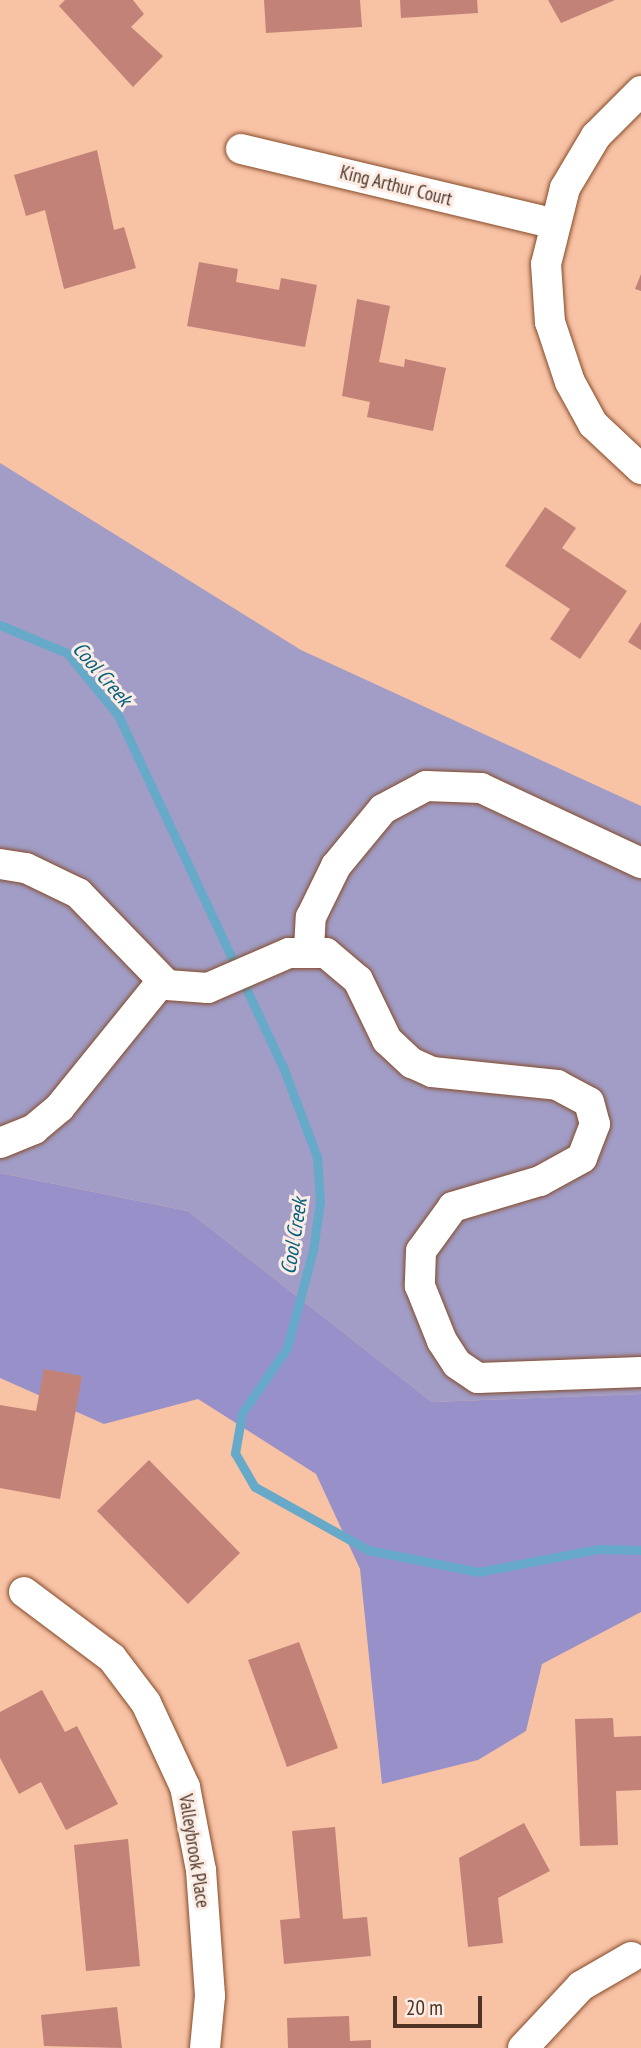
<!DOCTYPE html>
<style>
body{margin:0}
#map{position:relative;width:641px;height:2048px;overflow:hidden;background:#f8c2a5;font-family:"PT Sans Narrow",sans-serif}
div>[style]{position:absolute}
.green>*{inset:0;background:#a19dc6}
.forest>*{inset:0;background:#9891c9}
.stream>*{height:9px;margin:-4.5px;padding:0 4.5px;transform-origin:4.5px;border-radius:4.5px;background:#66a9c8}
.building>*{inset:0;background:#c28278}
.roads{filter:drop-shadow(0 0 2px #854b29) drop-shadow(0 0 2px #854b29)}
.minor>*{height:30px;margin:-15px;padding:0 15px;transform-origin:15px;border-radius:15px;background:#fff}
span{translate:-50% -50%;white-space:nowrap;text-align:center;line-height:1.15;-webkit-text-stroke:6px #fbede5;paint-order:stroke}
.street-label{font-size:19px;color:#4f3425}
.water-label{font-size:21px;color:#04607f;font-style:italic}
.scale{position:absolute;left:393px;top:1996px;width:89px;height:32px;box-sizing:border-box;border:4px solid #4f3425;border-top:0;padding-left:9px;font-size:21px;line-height:24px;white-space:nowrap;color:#4f3425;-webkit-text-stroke:5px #fbede5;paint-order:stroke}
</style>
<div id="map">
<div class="green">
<i style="clip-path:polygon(0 463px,301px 650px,641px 806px,641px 1394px,432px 1402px,188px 1211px,0 1173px)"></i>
</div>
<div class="forest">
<i style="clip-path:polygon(0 1173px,188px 1211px,432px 1402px,641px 1394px,641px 1612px,542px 1664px,526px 1731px,478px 1760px,382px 1784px,360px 1569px,316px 1474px,198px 1399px,104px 1424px,0 1378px)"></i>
</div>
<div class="stream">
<i style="left:0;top:625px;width:73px;rotate:22.7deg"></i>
<i style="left:67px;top:653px;width:80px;rotate:50.6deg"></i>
<i style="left:118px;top:715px;width:389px;rotate:64.9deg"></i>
<i style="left:283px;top:1067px;width:96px;rotate:69.3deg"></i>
<i style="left:317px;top:1157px;width:45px;rotate:86.2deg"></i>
<i style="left:320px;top:1202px;width:49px;rotate:98.3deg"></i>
<i style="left:313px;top:1250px;width:101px;rotate:104.9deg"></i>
<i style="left:287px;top:1348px;width:79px;rotate:124.7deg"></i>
<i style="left:242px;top:1413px;width:41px;rotate:99.9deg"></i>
<i style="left:235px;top:1453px;width:39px;rotate:60deg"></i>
<i style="left:255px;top:1487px;width:129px;rotate:29.1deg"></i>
<i style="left:368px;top:1550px;width:112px;rotate:11.3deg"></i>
<i style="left:478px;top:1572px;width:123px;rotate:-10.8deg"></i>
<i style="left:599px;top:1549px;width:42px;rotate:1.4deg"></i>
</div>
<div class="building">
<i style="clip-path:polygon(65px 0,133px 0,144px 14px,131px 27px,163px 56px,133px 87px,59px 6px)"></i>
<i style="clip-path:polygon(264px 0,360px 0,362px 27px,266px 33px)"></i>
<i style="clip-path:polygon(400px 0,477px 0,478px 13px,401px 18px)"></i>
<i style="clip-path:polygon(548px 0,615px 0,561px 23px)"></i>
<i style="clip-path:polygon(97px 150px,114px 230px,124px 227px,136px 268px,64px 289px,45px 210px,26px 216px,14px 175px)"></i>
<i style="clip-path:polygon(199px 262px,238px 269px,236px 282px,279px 290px,281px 278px,317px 285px,305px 347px,187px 326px)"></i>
<i style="clip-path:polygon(641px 274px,641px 291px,635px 289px)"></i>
<i style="clip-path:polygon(357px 299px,390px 306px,379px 362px,404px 367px,405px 359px,446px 368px,433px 431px,367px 417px,370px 402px,342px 396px)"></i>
<i style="clip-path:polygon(545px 507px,576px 528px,562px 548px,627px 591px,580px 659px,550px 639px,570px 609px,505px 566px)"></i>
<i style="clip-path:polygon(641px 622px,641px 650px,628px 642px)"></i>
<i style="clip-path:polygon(44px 1369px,82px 1376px,60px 1499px,0 1488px,0 1405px,36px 1411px)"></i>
<i style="clip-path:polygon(149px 1460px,240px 1553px,188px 1604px,97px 1511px)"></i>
<i style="clip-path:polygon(299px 1642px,338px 1748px,287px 1767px,248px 1660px)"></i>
<i style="clip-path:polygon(42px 1690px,65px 1732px,77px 1726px,118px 1804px,66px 1830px,41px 1782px,19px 1794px,0 1758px,0 1712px)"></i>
<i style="clip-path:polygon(613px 1718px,614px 1737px,641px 1736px,641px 1790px,616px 1791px,618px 1845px,580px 1846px,575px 1719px)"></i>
<i style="clip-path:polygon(524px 1823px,550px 1871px,498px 1898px,503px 1943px,468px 1947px,459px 1858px)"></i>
<i style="clip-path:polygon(335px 1827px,343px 1919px,367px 1917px,371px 1956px,284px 1964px,280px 1920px,300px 1918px,292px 1831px)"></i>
<i style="clip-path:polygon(128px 1839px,140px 1966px,86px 1971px,74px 1845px)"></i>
<i style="clip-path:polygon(117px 2007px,122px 2048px,44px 2046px,41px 2015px)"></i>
<i style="clip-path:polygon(349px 2016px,350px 2041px,371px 2040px,371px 2048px,288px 2048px,287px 2018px)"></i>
</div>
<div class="roads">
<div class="minor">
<i style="left:641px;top:91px;width:64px;rotate:135deg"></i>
<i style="left:596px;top:136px;width:61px;rotate:120.8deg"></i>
<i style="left:565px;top:188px;width:78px;rotate:104deg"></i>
<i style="left:546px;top:264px;width:58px;rotate:86.1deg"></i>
<i style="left:550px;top:322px;width:63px;rotate:71.6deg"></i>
<i style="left:570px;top:382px;width:48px;rotate:61.3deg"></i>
<i style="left:593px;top:424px;width:66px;rotate:43.2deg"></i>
<i style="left:241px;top:149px;width:320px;rotate:13.4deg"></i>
<i style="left:0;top:864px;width:26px;rotate:9deg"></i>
<i style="left:26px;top:868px;width:58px;rotate:25.7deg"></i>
<i style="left:78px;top:893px;width:128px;rotate:45.9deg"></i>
<i style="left:167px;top:985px;width:41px;rotate:4.2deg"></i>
<i style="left:208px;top:988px;width:88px;rotate:-23.4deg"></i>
<i style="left:289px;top:953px;width:37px"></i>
<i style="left:326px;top:953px;width:42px;rotate:40.2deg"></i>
<i style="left:358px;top:980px;width:67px;rotate:64.2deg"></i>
<i style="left:387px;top:1040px;width:34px;rotate:43deg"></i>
<i style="left:412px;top:1063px;width:22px;rotate:24deg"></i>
<i style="left:432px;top:1072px;width:126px;rotate:5.9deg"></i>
<i style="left:557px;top:1085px;width:36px;rotate:28deg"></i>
<i style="left:589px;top:1102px;width:23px;rotate:75deg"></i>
<i style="left:595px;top:1124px;width:36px;rotate:111deg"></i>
<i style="left:582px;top:1158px;width:48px;rotate:151.3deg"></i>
<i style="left:540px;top:1181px;width:91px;rotate:163.4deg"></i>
<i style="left:453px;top:1207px;width:54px;rotate:126deg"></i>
<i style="left:421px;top:1251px;width:35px;rotate:92deg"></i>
<i style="left:420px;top:1286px;width:59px;rotate:68.2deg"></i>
<i style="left:442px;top:1341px;width:27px;rotate:57deg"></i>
<i style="left:457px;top:1364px;width:25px;rotate:34deg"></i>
<i style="left:478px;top:1378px;width:163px;rotate:-2.1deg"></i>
<i style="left:309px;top:950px;width:33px;rotate:-87deg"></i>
<i style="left:311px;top:917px;width:57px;rotate:-63.9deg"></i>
<i style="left:336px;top:866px;width:74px;rotate:-50.5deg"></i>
<i style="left:383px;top:809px;width:49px;rotate:-28.1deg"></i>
<i style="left:426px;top:786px;width:55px;rotate:2.1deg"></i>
<i style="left:481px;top:788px;width:177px;rotate:25.1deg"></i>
<i style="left:0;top:1143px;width:37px;rotate:-22deg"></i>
<i style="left:34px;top:1129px;width:34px;rotate:-40deg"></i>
<i style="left:60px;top:1107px;width:162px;rotate:-51deg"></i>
<i style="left:24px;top:1592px;width:110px;rotate:36.9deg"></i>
<i style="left:112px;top:1658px;width:56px;rotate:52.9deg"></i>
<i style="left:146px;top:1703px;width:93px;rotate:65.1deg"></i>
<i style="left:185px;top:1787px;width:85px;rotate:79.1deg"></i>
<i style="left:201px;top:1870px;width:126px;rotate:85.9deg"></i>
<i style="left:210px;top:1996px;width:52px;rotate:95.5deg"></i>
<i style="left:523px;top:2048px;width:85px;rotate:-46.9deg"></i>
<i style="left:581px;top:1986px;width:58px;rotate:-30.1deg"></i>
</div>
</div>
<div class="street-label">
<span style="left:396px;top:186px;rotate:14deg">King Arthur Court</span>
<span style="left:194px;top:1851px;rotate:81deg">Valleybrook Place</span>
</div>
<div class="water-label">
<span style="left:102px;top:674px;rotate:49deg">Cool Creek</span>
<span style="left:294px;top:1236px;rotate:-81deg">Cool Creek</span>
</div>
<div class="scale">20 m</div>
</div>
